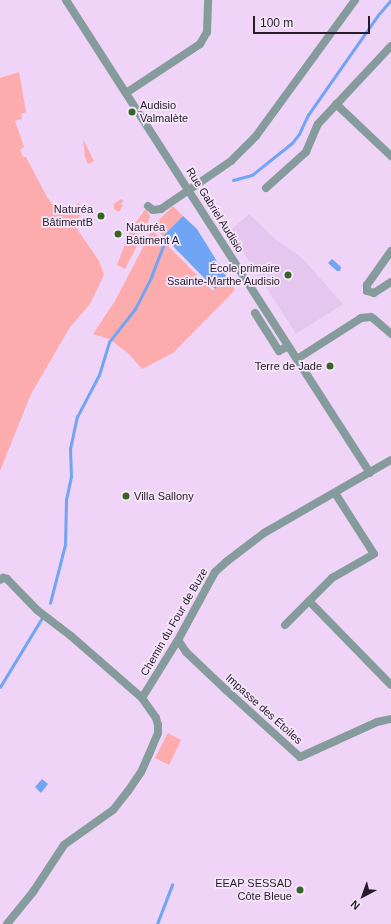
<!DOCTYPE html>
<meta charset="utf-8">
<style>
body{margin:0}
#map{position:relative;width:391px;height:924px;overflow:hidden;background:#efd4f7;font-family:Arial,sans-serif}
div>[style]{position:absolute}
.built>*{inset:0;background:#e5c6ef}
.green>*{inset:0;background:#fdacae}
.water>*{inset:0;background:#6fa5f4}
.stream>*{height:2.5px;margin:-1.25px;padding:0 1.25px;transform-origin:1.25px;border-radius:1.25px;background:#6fa5f4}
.minor>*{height:8px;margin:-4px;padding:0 4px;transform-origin:4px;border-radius:4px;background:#859b9c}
.dots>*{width:11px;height:11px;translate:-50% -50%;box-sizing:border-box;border:2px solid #f6e6fb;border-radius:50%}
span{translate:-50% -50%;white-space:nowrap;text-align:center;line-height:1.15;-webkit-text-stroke:3.5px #f6e6fb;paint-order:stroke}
.poi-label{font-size:11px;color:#261d29}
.left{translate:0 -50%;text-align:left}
.right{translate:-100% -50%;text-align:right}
.street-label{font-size:11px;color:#261d29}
.north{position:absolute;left:343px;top:876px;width:40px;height:40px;-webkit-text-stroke:3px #f6e6fb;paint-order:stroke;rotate:221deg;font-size:11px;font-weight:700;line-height:16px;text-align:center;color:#261d29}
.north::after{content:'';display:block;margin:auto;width:14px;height:18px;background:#261d29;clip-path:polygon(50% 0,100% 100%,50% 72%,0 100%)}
.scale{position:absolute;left:253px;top:16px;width:117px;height:18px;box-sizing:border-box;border:2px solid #261d29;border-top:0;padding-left:5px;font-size:12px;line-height:14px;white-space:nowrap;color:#261d29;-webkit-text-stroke:3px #f6e6fb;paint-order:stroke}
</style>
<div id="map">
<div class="built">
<i style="clip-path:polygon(249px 214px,275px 239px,302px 258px,343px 304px,296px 334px,230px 231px)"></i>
</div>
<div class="green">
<i style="clip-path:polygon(19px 72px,26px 112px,21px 114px,22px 119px,15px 121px,24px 147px,20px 150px,23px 157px,26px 157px,47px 197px,60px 215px,79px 203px,80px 215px,75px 226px,99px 261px,104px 275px,90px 304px,70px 327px,31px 394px,0 471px,0 78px)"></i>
<i style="clip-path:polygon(83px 139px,94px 161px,88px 164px,85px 157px)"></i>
<i style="clip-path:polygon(121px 199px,123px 201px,121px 204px,123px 205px,119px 212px,114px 209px,114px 204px)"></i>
<i style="clip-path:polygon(173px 206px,183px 216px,163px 236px,154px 228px,154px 225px)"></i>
<i style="clip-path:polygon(146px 208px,150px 217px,144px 233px,132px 228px)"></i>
<i style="clip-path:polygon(152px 230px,213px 291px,226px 276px,235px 290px,173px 353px,142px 369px,128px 353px,109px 339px,93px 334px,115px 301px)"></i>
<i style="clip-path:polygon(130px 231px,142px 236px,125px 269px,117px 265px)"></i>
<i style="clip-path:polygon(168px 733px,181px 740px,169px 765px,155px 758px)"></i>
</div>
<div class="water">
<i style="clip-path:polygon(183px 216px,197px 229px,226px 276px,215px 289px,163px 236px)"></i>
<i style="clip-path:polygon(332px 259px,341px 267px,340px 271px,337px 271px,328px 263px)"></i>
<i style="clip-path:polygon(42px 779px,48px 784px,41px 793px,35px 787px)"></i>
</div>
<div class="stream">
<i style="left:233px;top:180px;width:20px;rotate:-15deg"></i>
<i style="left:252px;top:175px;width:51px;rotate:-38.7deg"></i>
<i style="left:292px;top:143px;width:11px;rotate:-52deg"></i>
<i style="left:299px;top:134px;width:21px;rotate:-65deg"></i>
<i style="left:308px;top:115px;width:122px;rotate:-55deg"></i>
<i style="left:378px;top:15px;width:20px;rotate:-49deg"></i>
<i style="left:50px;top:603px;width:60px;rotate:-75.5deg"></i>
<i style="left:65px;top:545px;width:45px;rotate:-88.7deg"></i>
<i style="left:66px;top:500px;width:24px;rotate:-78deg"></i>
<i style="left:71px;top:477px;width:28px;rotate:-92deg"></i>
<i style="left:70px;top:449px;width:33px;rotate:-78deg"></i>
<i style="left:77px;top:417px;width:47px;rotate:-62.4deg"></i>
<i style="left:99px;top:375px;width:34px;rotate:-73deg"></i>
<i style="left:109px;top:342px;width:42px;rotate:-51.8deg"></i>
<i style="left:135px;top:309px;width:36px;rotate:-63deg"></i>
<i style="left:151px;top:277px;width:44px;rotate:-68.7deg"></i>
<i style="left:0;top:687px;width:81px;rotate:-58.7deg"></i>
<i style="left:157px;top:924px;width:42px;rotate:-69deg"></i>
</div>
<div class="minor">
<i style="left:66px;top:0;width:562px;rotate:57.27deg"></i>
<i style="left:126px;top:93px;width:89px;rotate:-33.5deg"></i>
<i style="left:200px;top:44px;width:14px;rotate:-60deg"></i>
<i style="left:207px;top:32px;width:32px;rotate:-88deg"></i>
<i style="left:336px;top:104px;width:76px;rotate:43.4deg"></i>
<i style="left:266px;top:188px;width:54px;rotate:-42deg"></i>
<i style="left:306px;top:152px;width:30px;rotate:-67deg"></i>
<i style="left:318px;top:124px;width:107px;rotate:-46.9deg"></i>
<i style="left:148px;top:206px;width:6px;rotate:39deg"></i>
<i style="left:153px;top:210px;width:8px;rotate:-7deg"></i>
<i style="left:161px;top:209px;width:85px;rotate:-34.4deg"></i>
<i style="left:231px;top:161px;width:35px;rotate:-45deg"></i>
<i style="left:256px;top:136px;width:168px;rotate:-53.9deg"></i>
<i style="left:391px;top:251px;width:42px;rotate:125.2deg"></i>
<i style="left:367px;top:285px;width:6px;rotate:90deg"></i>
<i style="left:367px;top:291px;width:7px;rotate:16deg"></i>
<i style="left:374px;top:293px;width:20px;rotate:-33deg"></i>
<i style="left:255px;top:313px;width:45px;rotate:57.7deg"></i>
<i style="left:279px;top:351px;width:10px;rotate:-29deg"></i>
<i style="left:297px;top:359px;width:76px;rotate:-32.6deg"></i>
<i style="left:361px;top:318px;width:10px;rotate:-6deg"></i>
<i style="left:371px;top:317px;width:4px;rotate:34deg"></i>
<i style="left:374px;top:319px;width:23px;rotate:41deg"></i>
<i style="left:335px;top:493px;width:72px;rotate:57.4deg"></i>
<i style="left:374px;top:554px;width:48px;rotate:150.3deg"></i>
<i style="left:332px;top:578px;width:33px;rotate:135deg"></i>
<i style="left:309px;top:601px;width:117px;rotate:45.7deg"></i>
<i style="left:0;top:580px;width:4px;rotate:-34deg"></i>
<i style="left:3px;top:578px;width:4px;rotate:14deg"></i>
<i style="left:7px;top:579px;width:43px;rotate:45.9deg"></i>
<i style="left:37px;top:610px;width:43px;rotate:37.4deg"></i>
<i style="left:71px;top:636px;width:94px;rotate:41.1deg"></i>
<i style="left:142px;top:698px;width:24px;rotate:55deg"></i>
<i style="left:156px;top:718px;width:7px;rotate:74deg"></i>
<i style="left:158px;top:725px;width:8px;rotate:90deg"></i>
<i style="left:158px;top:733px;width:21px;rotate:113deg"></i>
<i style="left:150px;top:752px;width:22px;rotate:114deg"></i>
<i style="left:141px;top:772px;width:23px;rotate:124deg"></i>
<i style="left:128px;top:791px;width:24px;rotate:128deg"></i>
<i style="left:113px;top:810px;width:60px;rotate:144.5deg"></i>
<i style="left:64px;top:845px;width:56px;rotate:123.4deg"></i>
<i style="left:33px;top:892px;width:41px;rotate:129.1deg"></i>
<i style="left:285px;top:625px;width:34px;rotate:-45deg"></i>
<i style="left:178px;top:640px;width:14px;rotate:56deg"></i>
<i style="left:186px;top:652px;width:54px;rotate:43.5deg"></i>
<i style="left:225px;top:689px;width:101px;rotate:42.2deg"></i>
<i style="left:300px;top:757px;width:85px;rotate:-24.4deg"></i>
<i style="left:377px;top:722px;width:14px;rotate:-12deg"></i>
<i style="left:142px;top:698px;width:68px;rotate:-58.2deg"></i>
<i style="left:178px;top:640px;width:77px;rotate:-61.4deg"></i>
<i style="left:215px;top:572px;width:15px;rotate:-42deg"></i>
<i style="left:226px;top:562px;width:48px;rotate:-37.3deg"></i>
<i style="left:264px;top:533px;width:146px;rotate:-29.9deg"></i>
</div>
<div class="dots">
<i style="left:132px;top:112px;background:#366524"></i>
<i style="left:101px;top:216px;background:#366524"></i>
<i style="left:118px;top:234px;background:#366524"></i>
<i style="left:288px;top:275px;background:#366524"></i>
<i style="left:330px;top:366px;background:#366524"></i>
<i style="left:126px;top:496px;background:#366524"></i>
<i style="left:300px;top:890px;background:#366524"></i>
</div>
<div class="poi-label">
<span class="left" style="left:140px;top:112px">Audisio<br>Valmalète</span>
<span class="right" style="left:93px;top:216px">Naturéa<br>BâtimentB</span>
<span class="left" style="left:126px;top:234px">Naturéa<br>Bâtiment A</span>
<span class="right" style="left:280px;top:275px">École primaire<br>Ssainte-Marthe Audisio</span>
<span class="right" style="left:322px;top:366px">Terre de Jade</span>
<span class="left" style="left:134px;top:496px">Villa Sallony</span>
<span class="right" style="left:292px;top:890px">EEAP SESSAD<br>Côte Bleue</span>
</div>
<div class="street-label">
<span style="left:215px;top:210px;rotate:58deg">Rue Gabriel Audisio</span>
<span style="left:174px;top:622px;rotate:-60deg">Chemin du Four de Buze</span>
<span style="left:264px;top:709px;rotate:42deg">Impasse des Étoiles</span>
</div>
<div class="north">N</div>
<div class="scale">100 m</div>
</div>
